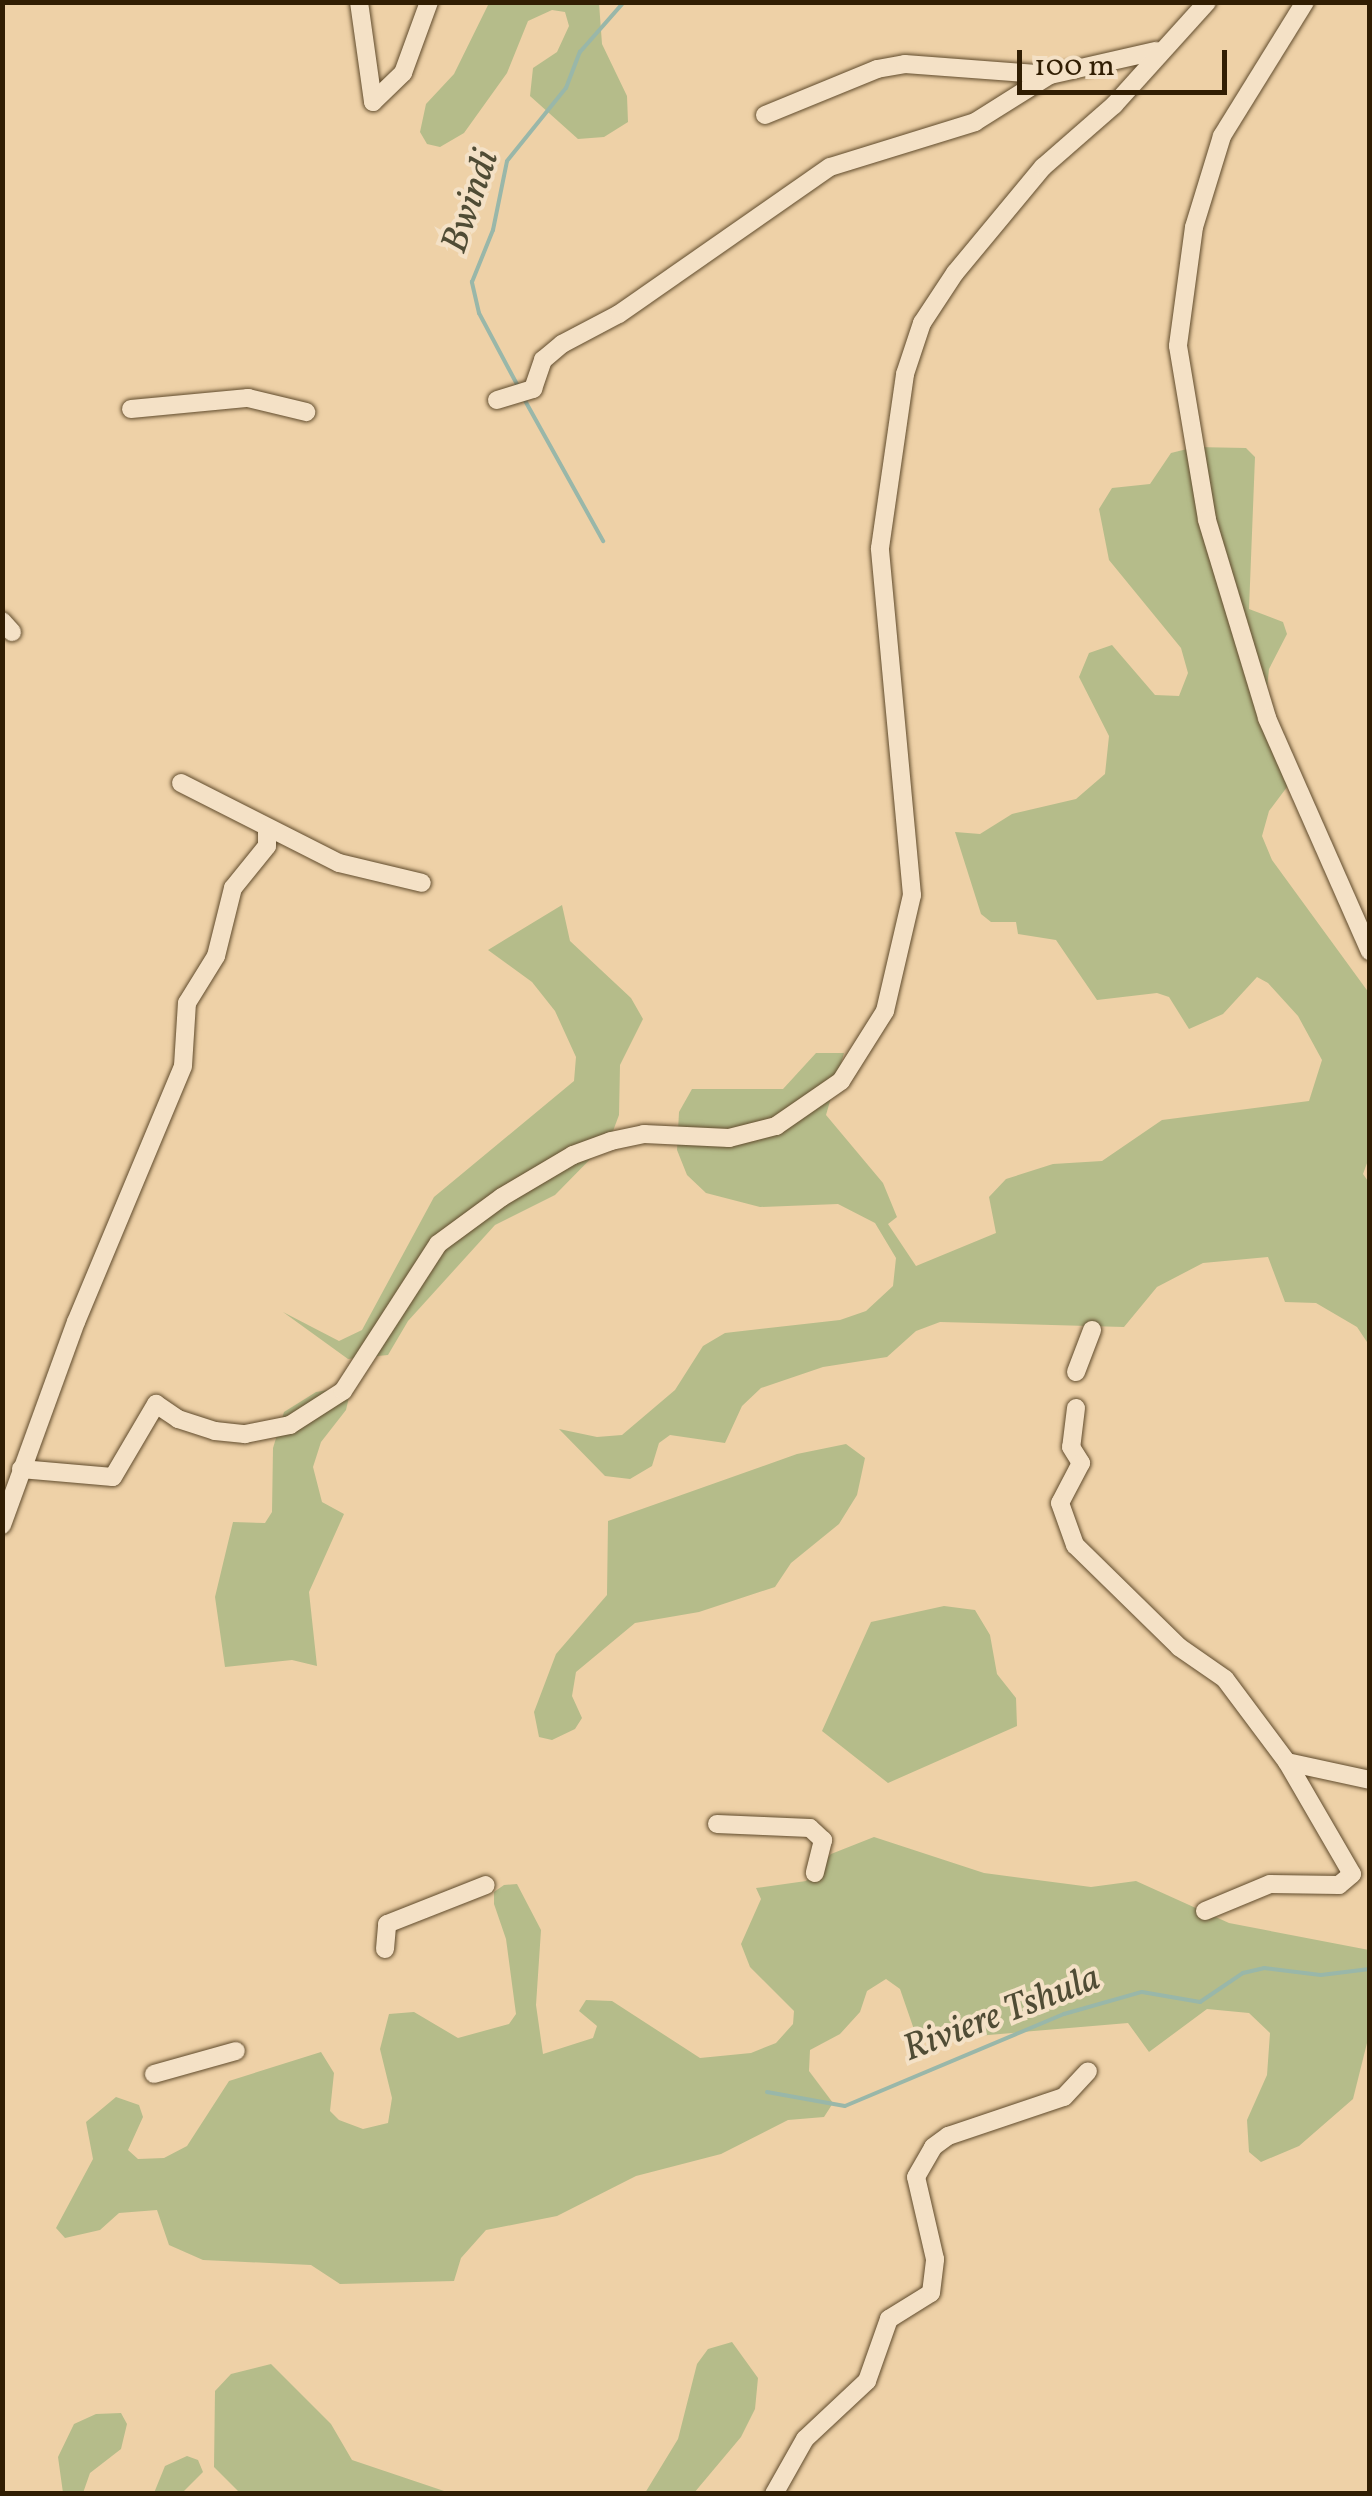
<!DOCTYPE html>
<style>
body{margin:0}
#map{position:relative;width:1372px;height:2496px;overflow:hidden;background:#eed1a7;font-family:Vollkorn,serif}
div>[style]{position:absolute}
.green>*{inset:0;background:#b5bc8a}
.stream>*{height:4px;margin:-2px;padding:0 2px;transform-origin:2px;border-radius:2px;background:#99b7a9}
.roads{filter:drop-shadow(0 0 2px #604b2c) drop-shadow(0 0 2px #604b2c)}
.minor>*{height:18px;margin:-9px;padding:0 9px;transform-origin:9px;border-radius:9px;background:#f4e1c6}
span{translate:-50% -50%;white-space:nowrap;text-align:center;line-height:1.15;-webkit-text-stroke:8px #f4e1c6;paint-order:stroke}
.water-label{font-size:38px;color:#504c35;font-style:italic}
.frame{position:absolute;inset:0;border:5px solid #311e03;pointer-events:none}
.scale{position:absolute;left:1017px;top:50px;width:210px;height:45px;box-sizing:border-box;border:5px solid #311e03;border-top:0;padding-left:12px;font-size:30px;line-height:35px;white-space:nowrap;color:#311e03;-webkit-text-stroke:8px #f4e1c6;paint-order:stroke}
</style>
<div id="map">
<div class="green">
<i style="clip-path:polygon(489px 3px,599px 3px,602px 44px,627px 96px,628px 122px,604px 137px,578px 139px,530px 96px,533px 68px,557px 52px,569px 26px,565px 12px,552px 10px,528px 21px,507px 73px,464px 133px,440px 147px,427px 144px,420px 132px,426px 104px,454px 74px)"></i>
<i style="clip-path:polygon(1195px 447px,1246px 448px,1255px 457px,1249px 609px,1283px 622px,1287px 634px,1269px 669px,1265px 708px,1293px 779px,1269px 811px,1262px 836px,1272px 860px,1369px 993px,1370px 1155px,1363px 1174px,1370px 1184px,1369px 1345px,1357px 1327px,1316px 1303px,1285px 1302px,1268px 1257px,1203px 1263px,1157px 1287px,1124px 1327px,940px 1322px,916px 1331px,887px 1357px,823px 1367px,761px 1388px,742px 1406px,725px 1443px,670px 1435px,659px 1443px,652px 1466px,630px 1479px,605px 1476px,559px 1429px,597px 1437px,622px 1435px,675px 1390px,703px 1346px,725px 1333px,840px 1320px,866px 1311px,893px 1286px,896px 1258px,875px 1223px,838px 1204px,760px 1207px,706px 1193px,687px 1175px,677px 1150px,679px 1112px,692px 1089px,783px 1089px,816px 1053px,844px 1053px,826px 1115px,883px 1183px,897px 1217px,888px 1224px,916px 1266px,996px 1233px,989px 1197px,1006px 1179px,1053px 1164px,1102px 1161px,1162px 1120px,1309px 1101px,1322px 1060px,1298px 1016px,1268px 983px,1257px 977px,1223px 1014px,1189px 1029px,1169px 997px,1157px 993px,1097px 1000px,1056px 940px,1018px 934px,1016px 922px,991px 922px,981px 914px,955px 832px,980px 834px,1012px 814px,1076px 799px,1105px 774px,1109px 736px,1079px 677px,1089px 653px,1112px 645px,1155px 695px,1179px 696px,1188px 673px,1181px 648px,1109px 560px,1099px 509px,1112px 488px,1150px 484px,1171px 453px)"></i>
<i style="clip-path:polygon(562px 905px,570px 941px,631px 998px,643px 1019px,620px 1065px,619px 1115px,610px 1139px,555px 1195px,495px 1225px,408px 1321px,388px 1355px,348px 1359px,283px 1312px,339px 1341px,362px 1330px,434px 1197px,574px 1081px,576px 1057px,555px 1011px,532px 982px,488px 950px)"></i>
<i style="clip-path:polygon(341px 1388px,349px 1397px,346px 1410px,321px 1442px,313px 1467px,322px 1502px,344px 1514px,309px 1592px,317px 1666px,292px 1660px,225px 1667px,215px 1597px,233px 1522px,265px 1523px,272px 1512px,273px 1448px,284px 1412px,316px 1392px)"></i>
<i style="clip-path:polygon(846px 1444px,865px 1458px,857px 1495px,839px 1524px,791px 1563px,775px 1587px,699px 1612px,635px 1623px,576px 1672px,572px 1696px,582px 1718px,575px 1729px,552px 1740px,539px 1737px,534px 1712px,556px 1654px,607px 1595px,608px 1521px,797px 1454px)"></i>
<i style="clip-path:polygon(944px 1606px,975px 1610px,990px 1635px,997px 1674px,1016px 1698px,1017px 1726px,888px 1783px,822px 1731px,871px 1622px)"></i>
<i style="clip-path:polygon(874px 1837px,984px 1873px,1091px 1887px,1136px 1881px,1229px 1923px,1369px 1950px,1369px 2035px,1353px 2099px,1299px 2146px,1261px 2162px,1249px 2152px,1247px 2120px,1267px 2075px,1270px 2033px,1249px 2013px,1207px 2009px,1149px 2052px,1128px 2023px,918px 2041px,900px 1989px,886px 1979px,867px 1991px,860px 2012px,840px 2034px,810px 2050px,809px 2071px,833px 2103px,824px 2117px,788px 2120px,721px 2154px,636px 2176px,557px 2216px,486px 2230px,461px 2258px,454px 2281px,340px 2284px,311px 2265px,203px 2260px,169px 2245px,157px 2210px,119px 2213px,100px 2230px,65px 2238px,56px 2228px,93px 2159px,86px 2122px,116px 2097px,139px 2105px,143px 2117px,128px 2150px,138px 2159px,164px 2158px,187px 2146px,229px 2081px,321px 2052px,334px 2073px,330px 2111px,339px 2120px,363px 2129px,388px 2123px,392px 2098px,380px 2049px,389px 2014px,414px 2012px,458px 2038px,509px 2024px,516px 2014px,506px 1939px,494px 1904px,494px 1892px,504px 1885px,517px 1884px,541px 1930px,536px 2005px,543px 2054px,593px 2038px,597px 2026px,579px 2011px,586px 2000px,612px 2001px,700px 2058px,751px 2053px,776px 2043px,793px 2024px,794px 2011px,750px 1967px,741px 1944px,761px 1899px,756px 1888px,806px 1881px,831px 1854px)"></i>
<i style="clip-path:polygon(732px 2342px,758px 2378px,755px 2409px,741px 2437px,694px 2493px,645px 2493px,678px 2439px,697px 2364px,708px 2349px)"></i>
<i style="clip-path:polygon(271px 2364px,331px 2424px,352px 2460px,450px 2493px,240px 2493px,214px 2467px,215px 2391px,231px 2374px)"></i>
<i style="clip-path:polygon(121px 2413px,127px 2424px,121px 2449px,90px 2473px,83px 2493px,63px 2493px,58px 2457px,74px 2424px,96px 2414px)"></i>
<i style="clip-path:polygon(187px 2456px,198px 2460px,203px 2472px,182px 2493px,154px 2493px,165px 2466px)"></i>
</div>
<div class="stream">
<i style="left:519px;top:388px;width:85px;rotate:-118.1deg"></i>
<i style="left:479px;top:313px;width:32px;rotate:-103deg"></i>
<i style="left:472px;top:282px;width:56px;rotate:-68deg"></i>
<i style="left:493px;top:230px;width:70px;rotate:-78.5deg"></i>
<i style="left:507px;top:161px;width:94px;rotate:-51.1deg"></i>
<i style="left:566px;top:88px;width:39px;rotate:-69deg"></i>
<i style="left:580px;top:52px;width:67px;rotate:-48.7deg"></i>
<i style="left:523px;top:397px;width:165px;rotate:60.9deg"></i>
<i style="left:767px;top:2092px;width:79px;rotate:10.2deg"></i>
<i style="left:845px;top:2106px;width:238px;rotate:-22.8deg"></i>
<i style="left:1064px;top:2014px;width:81px;rotate:-15.8deg"></i>
<i style="left:1142px;top:1992px;width:59px;rotate:9.8deg"></i>
<i style="left:1200px;top:2002px;width:52px;rotate:-34deg"></i>
<i style="left:1243px;top:1973px;width:22px;rotate:-13deg"></i>
<i style="left:1264px;top:1968px;width:57px;rotate:7deg"></i>
<i style="left:1321px;top:1975px;width:49px;rotate:-7deg"></i>
</div>
<div class="roads">
<div class="minor">
<i style="left:359px;top:2px;width:101px;rotate:82deg"></i>
<i style="left:1305px;top:2px;width:158px;rotate:121.8deg"></i>
<i style="left:1222px;top:136px;width:95px;rotate:107.1deg"></i>
<i style="left:1194px;top:227px;width:120px;rotate:97.7deg"></i>
<i style="left:1178px;top:346px;width:176px;rotate:80.5deg"></i>
<i style="left:1207px;top:520px;width:207px;rotate:73.1deg"></i>
<i style="left:1267px;top:718px;width:255px;rotate:66.2deg"></i>
<i style="left:373px;top:102px;width:42px;rotate:-44deg"></i>
<i style="left:403px;top:73px;width:76px;rotate:-69.9deg"></i>
<i style="left:765px;top:115px;width:121px;rotate:-22.3deg"></i>
<i style="left:877px;top:69px;width:28px;rotate:-10deg"></i>
<i style="left:905px;top:64px;width:145px;rotate:4.3deg"></i>
<i style="left:497px;top:400px;width:38px;rotate:-17deg"></i>
<i style="left:533px;top:389px;width:31px;rotate:-71deg"></i>
<i style="left:543px;top:360px;width:25px;rotate:-40deg"></i>
<i style="left:562px;top:344px;width:64px;rotate:-27.8deg"></i>
<i style="left:619px;top:314px;width:257px;rotate:-34.9deg"></i>
<i style="left:830px;top:167px;width:152px;rotate:-17.2deg"></i>
<i style="left:975px;top:122px;width:89px;rotate:-32.1deg"></i>
<i style="left:1050px;top:75px;width:109px;rotate:-12.8deg"></i>
<i style="left:131px;top:409px;width:118px;rotate:-5.4deg"></i>
<i style="left:248px;top:398px;width:60px;rotate:13.6deg"></i>
<i style="left:2px;top:621px;width:15px;rotate:48deg"></i>
<i style="left:181px;top:783px;width:177px;rotate:26.9deg"></i>
<i style="left:339px;top:863px;width:85px;rotate:13.5deg"></i>
<i style="left:1076px;top:1372px;width:45px;rotate:-69.1deg"></i>
<i style="left:1076px;top:1408px;width:39px;rotate:97deg"></i>
<i style="left:1071px;top:1447px;width:19px;rotate:58deg"></i>
<i style="left:1081px;top:1463px;width:45px;rotate:117.7deg"></i>
<i style="left:1060px;top:1503px;width:45px;rotate:70.3deg"></i>
<i style="left:1075px;top:1545px;width:146px;rotate:44.4deg"></i>
<i style="left:1179px;top:1647px;width:56px;rotate:34.8deg"></i>
<i style="left:1225px;top:1679px;width:104px;rotate:53.2deg"></i>
<i style="left:1287px;top:1762px;width:85px;rotate:12.2deg"></i>
<i style="left:21px;top:1469px;width:92px;rotate:5deg"></i>
<i style="left:113px;top:1477px;width:85px;rotate:-59.5deg"></i>
<i style="left:156px;top:1404px;width:27px;rotate:34deg"></i>
<i style="left:178px;top:1419px;width:39px;rotate:18deg"></i>
<i style="left:215px;top:1431px;width:30px;rotate:6deg"></i>
<i style="left:245px;top:1434px;width:46px;rotate:-11.3deg"></i>
<i style="left:290px;top:1425px;width:63px;rotate:-32.7deg"></i>
<i style="left:343px;top:1391px;width:175px;rotate:-57.1deg"></i>
<i style="left:438px;top:1244px;width:79px;rotate:-36.3deg"></i>
<i style="left:502px;top:1197px;width:82px;rotate:-30.6deg"></i>
<i style="left:573px;top:1155px;width:40px;rotate:-20.2deg"></i>
<i style="left:611px;top:1141px;width:34px;rotate:-12deg"></i>
<i style="left:644px;top:1134px;width:85px;rotate:2.7deg"></i>
<i style="left:729px;top:1138px;width:49px;rotate:-14.3deg"></i>
<i style="left:776px;top:1126px;width:79px;rotate:-34.7deg"></i>
<i style="left:841px;top:1081px;width:83px;rotate:-57.8deg"></i>
<i style="left:885px;top:1011px;width:119px;rotate:-76.9deg"></i>
<i style="left:912px;top:895px;width:348px;rotate:-95.3deg"></i>
<i style="left:880px;top:548px;width:176px;rotate:-81.8deg"></i>
<i style="left:905px;top:374px;width:54px;rotate:-71.6deg"></i>
<i style="left:922px;top:323px;width:60px;rotate:-56.6deg"></i>
<i style="left:955px;top:273px;width:138px;rotate:-50.3deg"></i>
<i style="left:1043px;top:167px;width:94px;rotate:-41.1deg"></i>
<i style="left:1114px;top:105px;width:139px;rotate:-47.9deg"></i>
<i style="left:2px;top:1525px;width:216px;rotate:-70deg"></i>
<i style="left:76px;top:1322px;width:277px;rotate:-67.3deg"></i>
<i style="left:183px;top:1066px;width:63px;rotate:-86.4deg"></i>
<i style="left:187px;top:1003px;width:55px;rotate:-58.3deg"></i>
<i style="left:216px;top:956px;width:70px;rotate:-76deg"></i>
<i style="left:233px;top:888px;width:54px;rotate:-51deg"></i>
<i style="left:267px;top:846px;width:17px;rotate:-90deg"></i>
<i style="left:717px;top:1824px;width:93px;rotate:2.5deg"></i>
<i style="left:810px;top:1828px;width:18px;rotate:43deg"></i>
<i style="left:823px;top:1840px;width:34px;rotate:104deg"></i>
<i style="left:1205px;top:1911px;width:70px;rotate:-22.6deg"></i>
<i style="left:1270px;top:1884px;width:69px;rotate:0.8deg"></i>
<i style="left:1339px;top:1885px;width:17px;rotate:-40deg"></i>
<i style="left:1352px;top:1874px;width:129px;rotate:-120.1deg"></i>
<i style="left:385px;top:1949px;width:25px;rotate:-85deg"></i>
<i style="left:387px;top:1924px;width:106px;rotate:-21.5deg"></i>
<i style="left:154px;top:2074px;width:85px;rotate:-15.7deg"></i>
<i style="left:774px;top:2494px;width:63px;rotate:-60.6deg"></i>
<i style="left:805px;top:2439px;width:85px;rotate:-43.1deg"></i>
<i style="left:867px;top:2381px;width:66px;rotate:-70.5deg"></i>
<i style="left:889px;top:2319px;width:49px;rotate:-31.8deg"></i>
<i style="left:931px;top:2293px;width:34px;rotate:-83deg"></i>
<i style="left:935px;top:2259px;width:84px;rotate:-103deg"></i>
<i style="left:916px;top:2177px;width:34px;rotate:-60deg"></i>
<i style="left:933px;top:2147px;width:19px;rotate:-36deg"></i>
<i style="left:948px;top:2136px;width:122px;rotate:-18.6deg"></i>
<i style="left:1064px;top:2097px;width:35px;rotate:-47deg"></i>
</div>
</div>
<div class="water-label">
<span style="left:472px;top:202px;rotate:-71deg">Bwindi</span>
<span style="left:1002px;top:2015px;rotate:-21deg">Riviere Tshula</span>
</div>
<div class="frame"></div>
<div class="scale">100 m</div>
</div>
